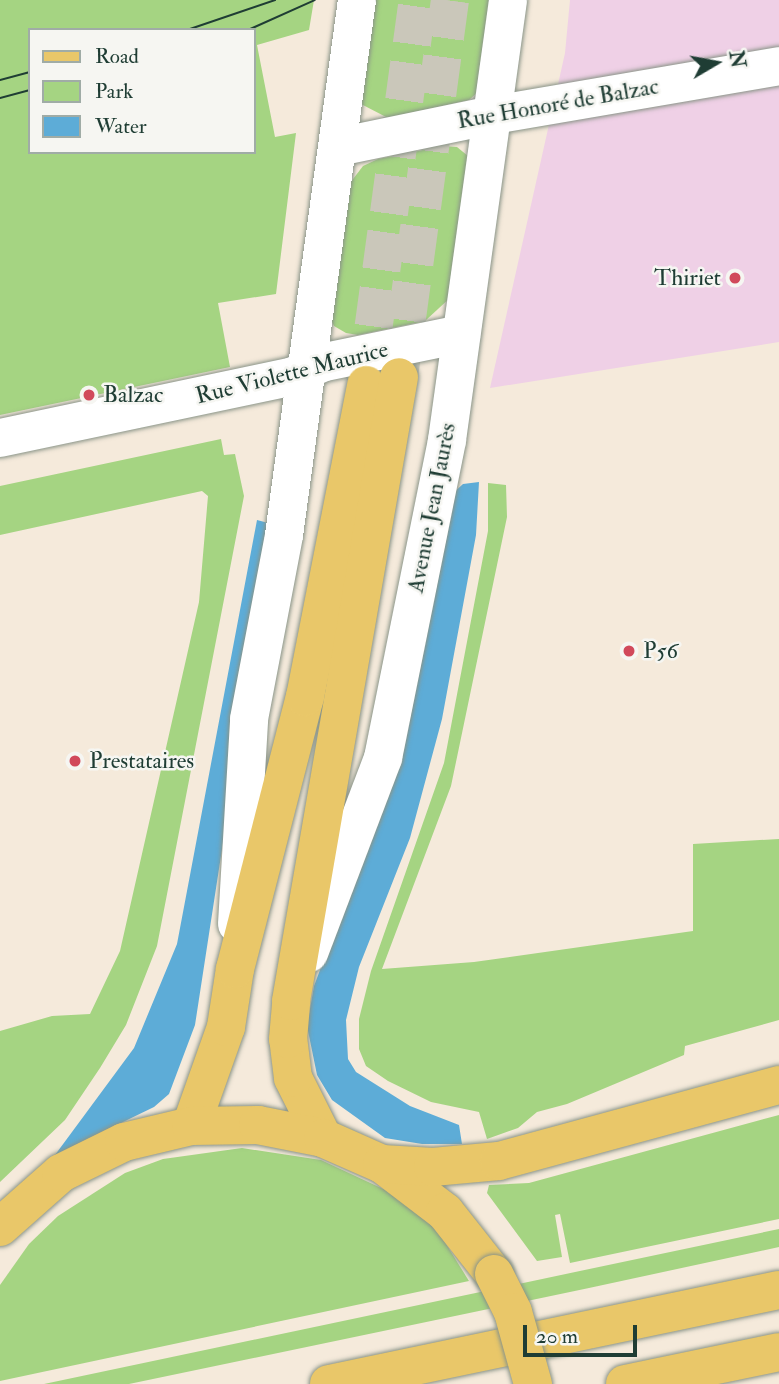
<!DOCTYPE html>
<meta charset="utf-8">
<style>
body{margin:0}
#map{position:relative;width:779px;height:1384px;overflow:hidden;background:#f5eadb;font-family:"IM FELL Double Pica",serif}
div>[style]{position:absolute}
.built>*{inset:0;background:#efd0e6}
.green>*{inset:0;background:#a5d482}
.water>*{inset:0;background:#5dacd7}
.major-tunnel>*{height:38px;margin-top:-19px;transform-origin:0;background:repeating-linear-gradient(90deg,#cac7ba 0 38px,transparent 0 57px)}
.roads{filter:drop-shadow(0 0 2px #8a9488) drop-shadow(0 0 2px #8a9488)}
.minor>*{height:38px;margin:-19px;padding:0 19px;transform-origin:19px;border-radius:19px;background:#fff}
.major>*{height:38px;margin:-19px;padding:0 19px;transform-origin:19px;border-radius:19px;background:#e9c769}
.highway>*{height:38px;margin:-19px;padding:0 19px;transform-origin:19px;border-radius:19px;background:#e9c769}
.tram>*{height:2px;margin:-1px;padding:0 1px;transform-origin:1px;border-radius:1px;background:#1f3d34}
.bridges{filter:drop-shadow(0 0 2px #8a9488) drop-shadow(0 0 2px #8a9488)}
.major-bridge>*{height:38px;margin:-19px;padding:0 19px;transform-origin:19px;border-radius:19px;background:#e9c769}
.dots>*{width:19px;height:19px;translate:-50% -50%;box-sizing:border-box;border:4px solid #f6f6f2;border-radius:50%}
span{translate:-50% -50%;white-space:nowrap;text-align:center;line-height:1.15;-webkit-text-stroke:5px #f6f6f2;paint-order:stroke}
.street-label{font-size:23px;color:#1f3d34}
.poi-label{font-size:23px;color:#1f3d34}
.right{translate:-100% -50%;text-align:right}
.left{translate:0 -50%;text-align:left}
.legend{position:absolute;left:28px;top:28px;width:228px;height:126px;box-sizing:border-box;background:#f6f6f2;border:2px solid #a0aca6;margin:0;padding:9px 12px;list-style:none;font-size:21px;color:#1f3d34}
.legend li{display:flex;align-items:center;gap:14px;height:35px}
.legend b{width:35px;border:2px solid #a0aca6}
.north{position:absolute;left:681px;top:28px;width:70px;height:70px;-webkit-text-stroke:5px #f6f6f2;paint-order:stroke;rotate:80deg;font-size:19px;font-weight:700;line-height:28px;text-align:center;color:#1f3d34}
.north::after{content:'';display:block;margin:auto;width:24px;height:32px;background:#1f3d34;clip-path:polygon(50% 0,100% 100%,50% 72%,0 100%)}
.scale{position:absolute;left:523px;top:1325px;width:114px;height:32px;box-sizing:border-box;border:4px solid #1f3d34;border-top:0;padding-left:9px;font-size:21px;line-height:24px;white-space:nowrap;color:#1f3d34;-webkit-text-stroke:5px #f6f6f2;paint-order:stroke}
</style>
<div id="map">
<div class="built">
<i style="clip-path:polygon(570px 0,779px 0,779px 342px,490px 388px,565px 53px)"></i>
</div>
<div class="green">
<i style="clip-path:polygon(evenodd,0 0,314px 0,309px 30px,257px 45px,275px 137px,296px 133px,276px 294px,218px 303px,230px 367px,0 415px,0 0,30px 30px,254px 30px,254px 152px,30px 152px,30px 30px)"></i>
<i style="clip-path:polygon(371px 0,495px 0,479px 91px,469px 100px,388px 118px,361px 104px)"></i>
<i style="clip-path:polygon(443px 146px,457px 147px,468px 156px,451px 297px,425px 321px,358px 335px,346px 333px,334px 326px,327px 311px,350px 183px,363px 166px,378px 159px)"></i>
<i style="clip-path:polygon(221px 439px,224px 455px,235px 454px,244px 496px,157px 946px,126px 1025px,100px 1068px,65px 1120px,0 1182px,0 1031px,52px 1016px,90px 1014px,120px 951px,199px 602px,208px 496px,202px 491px,0 535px,0 486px)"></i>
<i style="clip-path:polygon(488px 483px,506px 485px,507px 517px,451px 786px,382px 969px,474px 962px,693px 931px,693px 844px,779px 839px,779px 1020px,685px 1046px,684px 1055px,567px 1104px,537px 1112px,518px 1128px,487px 1139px,479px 1112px,431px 1102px,388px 1081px,366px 1066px,359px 1049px,359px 1019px,371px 971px,444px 763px,488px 531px)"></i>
<i style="clip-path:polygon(779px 1115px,779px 1219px,570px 1263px,560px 1214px,555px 1215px,562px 1257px,537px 1261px,487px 1193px,489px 1185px,529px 1183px)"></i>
<i style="clip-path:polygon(242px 1148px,321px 1160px,394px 1194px,438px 1231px,469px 1281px,0 1381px,0 1285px,29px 1244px,58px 1216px,125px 1173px,163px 1159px)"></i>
<i style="clip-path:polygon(779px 1229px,779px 1247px,589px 1288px,129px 1384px,44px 1384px)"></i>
</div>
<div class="water">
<i style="clip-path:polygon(479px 482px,476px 535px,442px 719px,410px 838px,359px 967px,346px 1020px,348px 1059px,356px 1072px,410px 1106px,459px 1125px,462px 1144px,422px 1144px,385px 1138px,332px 1100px,317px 1075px,307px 1026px,314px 986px,338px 922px,451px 495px,463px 484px)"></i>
<i style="clip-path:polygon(257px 520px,272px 524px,195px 1025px,169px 1094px,154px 1107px,55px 1155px,134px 1048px,177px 944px)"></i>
</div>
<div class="major-tunnel">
<i style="left:399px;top:377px;width:380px;rotate:-82.3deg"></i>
<i style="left:366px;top:383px;width:387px;rotate:-82.3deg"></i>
</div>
<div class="roads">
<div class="minor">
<i style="left:338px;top:147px;width:158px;rotate:-11.7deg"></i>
<i style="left:493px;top:115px;width:290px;rotate:-9.7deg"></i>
<i style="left:0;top:438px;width:299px;rotate:-11.9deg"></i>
<i style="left:293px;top:376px;width:35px;rotate:-24deg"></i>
<i style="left:325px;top:362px;width:139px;rotate:-11.6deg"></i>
<i style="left:237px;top:924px;width:205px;rotate:-86.6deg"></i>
<i style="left:249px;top:719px;width:187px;rotate:-79.2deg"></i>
<i style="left:284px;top:535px;width:540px;rotate:-82.23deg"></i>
<i style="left:309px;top:953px;width:209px;rotate:-69.2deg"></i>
<i style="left:383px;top:758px;width:324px;rotate:-78.6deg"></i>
<i style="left:447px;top:440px;width:444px;rotate:-82.1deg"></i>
</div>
<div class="major">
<i style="left:191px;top:1126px;width:105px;rotate:-70.5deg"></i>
<i style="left:226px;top:1027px;width:59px;rotate:-81.2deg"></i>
<i style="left:235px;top:969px;width:281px;rotate:-75.6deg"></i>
<i style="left:305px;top:697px;width:318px;rotate:-78.9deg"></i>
<i style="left:323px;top:1138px;width:67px;rotate:-116.6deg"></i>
<i style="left:293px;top:1078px;width:39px;rotate:-97deg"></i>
<i style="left:288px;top:1039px;width:38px;rotate:-85deg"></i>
<i style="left:291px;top:1001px;width:633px;rotate:-80.18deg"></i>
<i style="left:0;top:1227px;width:81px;rotate:-41.5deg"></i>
<i style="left:61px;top:1173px;width:70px;rotate:-26.2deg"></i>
<i style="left:124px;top:1142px;width:69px;rotate:-13.4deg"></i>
<i style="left:191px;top:1126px;width:67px;rotate:-0.9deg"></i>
<i style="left:258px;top:1125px;width:66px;rotate:11.3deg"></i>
<i style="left:323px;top:1138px;width:64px;rotate:23.8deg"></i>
<i style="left:382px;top:1164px;width:79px;rotate:37.3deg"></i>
<i style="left:445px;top:1212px;width:79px;rotate:51.7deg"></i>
</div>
<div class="highway">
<i style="left:382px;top:1164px;width:51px;rotate:3.4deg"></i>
<i style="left:433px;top:1167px;width:66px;rotate:-5.2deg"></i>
<i style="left:499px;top:1161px;width:290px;rotate:-15.2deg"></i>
<i style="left:329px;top:1384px;width:460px;rotate:-11.8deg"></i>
<i style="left:625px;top:1384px;width:157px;rotate:-11.7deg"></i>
</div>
</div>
<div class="tram">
<i style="left:187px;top:30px;width:93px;rotate:-18.8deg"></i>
<i style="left:248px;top:30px;width:73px;rotate:-24.1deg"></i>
<i style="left:0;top:80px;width:31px;rotate:-15deg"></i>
<i style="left:0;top:98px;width:31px;rotate:-15deg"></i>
</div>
<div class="bridges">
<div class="major-bridge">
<i style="left:494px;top:1274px;width:42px;rotate:63.4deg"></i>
<i style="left:513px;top:1312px;width:75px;rotate:74.5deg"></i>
</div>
</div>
<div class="dots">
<i style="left:735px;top:278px;background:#d1495b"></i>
<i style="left:89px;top:395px;background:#d1495b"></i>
<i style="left:629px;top:651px;background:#d1495b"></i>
<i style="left:75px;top:761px;background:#d1495b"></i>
</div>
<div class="street-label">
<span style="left:558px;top:104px;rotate:-10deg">Rue Honoré de Balzac</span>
<span style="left:292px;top:373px;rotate:-14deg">Rue Violette Maurice</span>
<span style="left:432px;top:508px;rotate:-79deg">Avenue Jean Jaurès</span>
</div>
<div class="poi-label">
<span class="right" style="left:721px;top:278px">Thiriet</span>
<span class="left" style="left:103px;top:395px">Balzac</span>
<span class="left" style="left:643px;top:651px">P56</span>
<span class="left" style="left:89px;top:761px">Prestataires</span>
</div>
<ul class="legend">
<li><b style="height:9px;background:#e9c769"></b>Road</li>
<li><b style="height:19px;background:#a5d482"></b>Park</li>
<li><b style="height:19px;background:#5dacd7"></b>Water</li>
</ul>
<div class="north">N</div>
<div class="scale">20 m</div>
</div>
